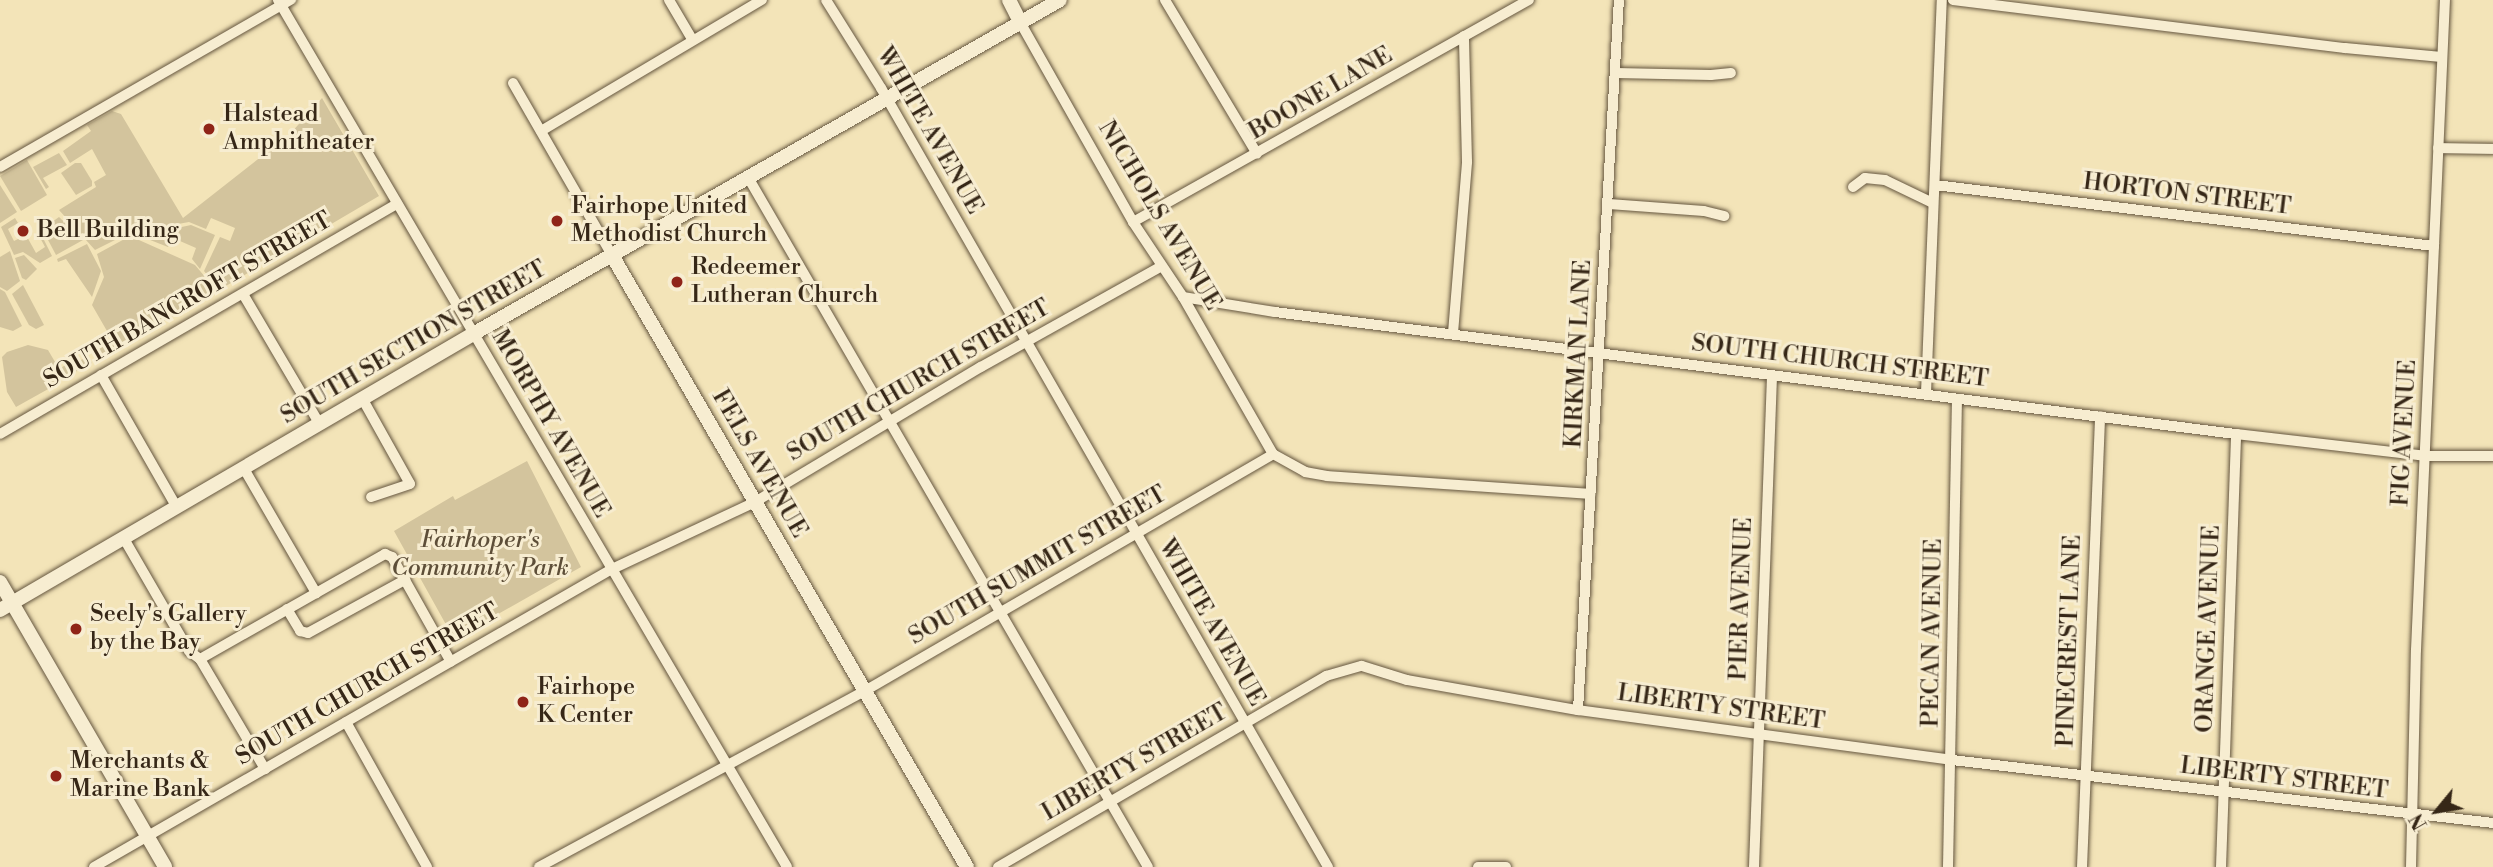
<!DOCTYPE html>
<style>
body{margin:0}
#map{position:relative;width:2493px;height:867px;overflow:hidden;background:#f3e4b8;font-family:"Libre Bodoni",serif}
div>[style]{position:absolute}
.green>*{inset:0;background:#d3c49d}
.roads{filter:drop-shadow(0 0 2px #65563f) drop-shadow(0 0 2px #65563f)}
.street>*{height:10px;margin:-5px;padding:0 5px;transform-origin:5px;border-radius:5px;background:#f7edd1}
.secondary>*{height:14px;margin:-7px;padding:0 7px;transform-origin:7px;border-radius:7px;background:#f7edd1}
.dots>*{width:19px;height:19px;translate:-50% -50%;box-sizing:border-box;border:4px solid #f7edd1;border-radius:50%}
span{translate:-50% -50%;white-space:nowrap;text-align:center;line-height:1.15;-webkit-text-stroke:6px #f7edd1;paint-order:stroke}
.street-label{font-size:24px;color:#362717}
.poi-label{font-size:24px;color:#362717}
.left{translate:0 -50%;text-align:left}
.park-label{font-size:24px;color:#5d4e38;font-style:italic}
.north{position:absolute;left:2402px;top:776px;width:70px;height:70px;-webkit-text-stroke:5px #f7edd1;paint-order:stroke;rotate:240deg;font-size:19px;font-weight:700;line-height:28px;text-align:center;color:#362717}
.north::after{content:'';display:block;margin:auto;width:24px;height:32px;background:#362717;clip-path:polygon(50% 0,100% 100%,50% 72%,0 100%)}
</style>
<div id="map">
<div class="green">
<i style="clip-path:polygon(322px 98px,379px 196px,219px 290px,204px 271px,220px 237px,230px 241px,235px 228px,211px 218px,206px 229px,189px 222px,129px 233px,95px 250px,59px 210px,96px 187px,94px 182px,106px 175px,92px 149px,70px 163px,63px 151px,91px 131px,87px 125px,112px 111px,121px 114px,183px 218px,290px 134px)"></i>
<i style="clip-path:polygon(59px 153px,67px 165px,43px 178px,49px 187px,46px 189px,33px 167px)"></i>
<i style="clip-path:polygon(27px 160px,47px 195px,21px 211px,0 176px)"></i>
<i style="clip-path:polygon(75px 163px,81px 163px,92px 181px,92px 186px,76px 195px,61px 173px)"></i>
<i style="clip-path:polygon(0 185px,17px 212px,0 223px)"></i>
<i style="clip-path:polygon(59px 217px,83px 240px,56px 255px,47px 238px,48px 225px)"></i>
<i style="clip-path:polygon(15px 218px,18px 223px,8px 229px,14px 241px,26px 235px,36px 253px,45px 247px,37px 232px,40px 232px,52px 256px,40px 263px,23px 252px,14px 255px,1px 227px)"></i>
<i style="clip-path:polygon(191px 225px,215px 235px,200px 269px,192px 259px,196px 248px,173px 238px,168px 247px,140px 236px)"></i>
<i style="clip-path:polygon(130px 236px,195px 265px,217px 291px,100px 358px,96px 352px,111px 338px,92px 305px,104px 277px,97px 254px)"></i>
<i style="clip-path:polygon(87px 244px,101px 271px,92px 297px,66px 259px,58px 262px,57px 259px)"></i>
<i style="clip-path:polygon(10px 251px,20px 281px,7px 291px,0 287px,0 257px)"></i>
<i style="clip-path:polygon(24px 255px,37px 269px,26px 280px,22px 278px,15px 258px)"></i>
<i style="clip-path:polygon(23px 285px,44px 325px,36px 329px,29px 325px,12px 294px)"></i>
<i style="clip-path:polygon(0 289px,5px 292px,22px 326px,13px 331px,0 327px)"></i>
<i style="clip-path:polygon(28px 345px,48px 350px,58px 367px,52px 369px,59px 383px,16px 407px,7px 392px,2px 357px,7px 352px)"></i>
<i style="clip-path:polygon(89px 357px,92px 363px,62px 379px,59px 369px,77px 358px,78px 361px)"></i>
<i style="clip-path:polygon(527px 461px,581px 567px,454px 639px,394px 531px,453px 496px,455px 500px)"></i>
</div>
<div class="roads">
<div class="street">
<i style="left:278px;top:0;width:1005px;rotate:59.58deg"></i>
<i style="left:669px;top:0;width:45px;rotate:59.5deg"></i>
<i style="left:826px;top:0;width:104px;rotate:58deg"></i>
<i style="left:881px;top:88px;width:898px;rotate:60.15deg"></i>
<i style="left:1165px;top:0;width:179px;rotate:59.1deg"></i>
<i style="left:1953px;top:0;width:395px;rotate:7deg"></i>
<i style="left:2345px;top:48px;width:97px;rotate:5.3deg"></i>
<i style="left:1020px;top:22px;width:230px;rotate:60.5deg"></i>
<i style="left:1133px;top:222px;width:90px;rotate:56.3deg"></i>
<i style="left:1183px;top:297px;width:181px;rotate:60.2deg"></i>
<i style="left:1273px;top:454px;width:37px;rotate:29deg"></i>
<i style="left:1305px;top:472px;width:22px;rotate:10deg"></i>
<i style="left:1327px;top:476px;width:264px;rotate:3.9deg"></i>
<i style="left:1616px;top:73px;width:95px;rotate:1.2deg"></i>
<i style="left:1711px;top:75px;width:20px;rotate:-6deg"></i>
<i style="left:513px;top:83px;width:201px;rotate:60.1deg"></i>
<i style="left:541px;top:131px;width:257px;rotate:-30.7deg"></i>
<i style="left:2438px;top:148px;width:55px;rotate:1deg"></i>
<i style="left:0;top:167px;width:336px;rotate:-29.9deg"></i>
<i style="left:749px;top:179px;width:795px;rotate:59.89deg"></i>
<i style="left:1935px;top:185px;width:503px;rotate:6.97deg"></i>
<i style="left:1853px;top:187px;width:15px;rotate:-37deg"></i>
<i style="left:1865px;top:178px;width:20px;rotate:6deg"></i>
<i style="left:1885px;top:180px;width:53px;rotate:25.6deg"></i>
<i style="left:1609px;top:204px;width:95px;rotate:4.2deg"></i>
<i style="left:1704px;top:211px;width:21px;rotate:14deg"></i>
<i style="left:1133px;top:222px;width:454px;rotate:-29.3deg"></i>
<i style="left:243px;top:294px;width:150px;rotate:59.5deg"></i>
<i style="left:1183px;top:297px;width:93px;rotate:9.3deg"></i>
<i style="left:1275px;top:312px;width:969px;rotate:7.24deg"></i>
<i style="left:2236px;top:434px;width:190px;rotate:6.6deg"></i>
<i style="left:2425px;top:456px;width:68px"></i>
<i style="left:1453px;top:333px;width:172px;rotate:-85.3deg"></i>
<i style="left:1467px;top:162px;width:126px;rotate:-91.4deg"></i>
<i style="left:101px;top:375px;width:151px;rotate:60.2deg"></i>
<i style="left:1926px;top:393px;width:393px;rotate:-87.7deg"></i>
<i style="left:362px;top:398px;width:98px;rotate:60.8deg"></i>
<i style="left:410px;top:484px;width:41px;rotate:161.6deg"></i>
<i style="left:0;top:434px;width:459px;rotate:-30.1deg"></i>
<i style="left:243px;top:467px;width:146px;rotate:59.9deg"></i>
<i style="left:123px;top:537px;width:132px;rotate:59.9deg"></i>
<i style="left:189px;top:651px;width:14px;rotate:36deg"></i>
<i style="left:200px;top:659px;width:128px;rotate:59.4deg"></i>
<i style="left:287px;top:609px;width:26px;rotate:59deg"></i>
<i style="left:300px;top:631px;width:8px;rotate:14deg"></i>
<i style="left:308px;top:633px;width:111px;rotate:-28.7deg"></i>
<i style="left:200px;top:659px;width:213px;rotate:-29.6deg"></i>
<i style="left:385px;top:554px;width:8px;rotate:23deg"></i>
<i style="left:392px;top:557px;width:120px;rotate:60.7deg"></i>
<i style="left:1578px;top:710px;width:711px;rotate:-86.7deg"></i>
<i style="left:346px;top:722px;width:166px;rotate:60.8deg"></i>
<i style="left:94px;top:867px;width:595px;rotate:-29.92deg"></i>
<i style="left:610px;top:570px;width:160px;rotate:-25.1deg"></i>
<i style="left:755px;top:502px;width:263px;rotate:-30.9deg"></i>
<i style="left:981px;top:367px;width:205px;rotate:-29.2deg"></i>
<i style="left:539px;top:867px;width:368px;rotate:-28.4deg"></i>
<i style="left:863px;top:692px;width:474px;rotate:-30.1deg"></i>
<i style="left:998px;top:867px;width:380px;rotate:-30.2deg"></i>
<i style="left:1326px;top:676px;width:37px;rotate:-16deg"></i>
<i style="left:1362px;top:666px;width:47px;rotate:17.3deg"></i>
<i style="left:1407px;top:680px;width:174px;rotate:10deg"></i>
<i style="left:1578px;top:710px;width:377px;rotate:7.6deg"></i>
<i style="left:1952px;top:760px;width:545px;rotate:6.64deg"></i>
<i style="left:1478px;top:867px;width:28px"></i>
<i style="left:1754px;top:867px;width:492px;rotate:-87.9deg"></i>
<i style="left:1948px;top:867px;width:468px;rotate:-88.9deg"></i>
<i style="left:2082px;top:867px;width:451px;rotate:-87.7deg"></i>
<i style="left:2221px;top:867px;width:433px;rotate:-88deg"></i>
<i style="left:2411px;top:867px;width:217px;rotate:-88.7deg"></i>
<i style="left:2416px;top:650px;width:651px;rotate:-87.45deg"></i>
</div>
<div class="secondary">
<i style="left:1009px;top:0;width:25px;rotate:63deg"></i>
<i style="left:613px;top:257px;width:705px;rotate:59.87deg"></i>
<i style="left:0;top:582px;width:329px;rotate:59.9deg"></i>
<i style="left:0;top:610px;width:548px;rotate:-30.26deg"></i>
<i style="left:473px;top:334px;width:675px;rotate:-29.64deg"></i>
</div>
</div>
<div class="dots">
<i style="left:209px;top:129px;background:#8f2418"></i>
<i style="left:557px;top:221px;background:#8f2418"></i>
<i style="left:23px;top:231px;background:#8f2418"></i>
<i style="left:677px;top:282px;background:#8f2418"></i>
<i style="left:76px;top:629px;background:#8f2418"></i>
<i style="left:523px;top:702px;background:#8f2418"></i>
<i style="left:56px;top:776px;background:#8f2418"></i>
</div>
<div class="street-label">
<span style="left:1321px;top:94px;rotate:-30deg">BOONE LANE</span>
<span style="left:929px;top:131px;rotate:60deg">WHITE AVENUE</span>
<span style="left:2187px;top:195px;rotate:7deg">HORTON STREET</span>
<span style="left:1159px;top:216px;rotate:59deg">NICHOLS AVENUE</span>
<span style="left:188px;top:301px;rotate:-30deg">SOUTH BANCROFT STREET</span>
<span style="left:414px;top:343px;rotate:-30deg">SOUTH SECTION STREET</span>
<span style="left:1579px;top:354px;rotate:-87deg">KIRKMAN LANE</span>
<span style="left:1840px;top:362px;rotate:7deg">SOUTH CHURCH STREET</span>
<span style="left:919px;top:381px;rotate:-30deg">SOUTH CHURCH STREET</span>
<span style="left:550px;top:424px;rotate:60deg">MORPHY AVENUE</span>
<span style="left:2405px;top:433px;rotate:-87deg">FIG AVENUE</span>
<span style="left:759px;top:464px;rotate:60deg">FELS AVENUE</span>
<span style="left:1038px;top:566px;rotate:-30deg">SOUTH SUMMIT STREET</span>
<span style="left:1742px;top:599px;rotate:-88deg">PIER AVENUE</span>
<span style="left:1211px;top:623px;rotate:60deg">WHITE AVENUE</span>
<span style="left:2209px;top:629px;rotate:-88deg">ORANGE AVENUE</span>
<span style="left:1933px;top:633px;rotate:-89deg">PECAN AVENUE</span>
<span style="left:2070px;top:641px;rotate:-88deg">PINECREST LANE</span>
<span style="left:368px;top:685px;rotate:-30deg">SOUTH CHURCH STREET</span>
<span style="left:1721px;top:708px;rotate:8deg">LIBERTY STREET</span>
<span style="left:1135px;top:763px;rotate:-30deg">LIBERTY STREET</span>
<span style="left:2284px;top:779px;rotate:7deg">LIBERTY STREET</span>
</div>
<div class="poi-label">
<span class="left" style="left:223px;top:129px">Halstead<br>Amphitheater</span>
<span class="left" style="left:571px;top:221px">Fairhope United<br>Methodist Church</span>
<span class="left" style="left:37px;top:231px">Bell Building</span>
<span class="left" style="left:691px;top:282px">Redeemer<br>Lutheran Church</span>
<span class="left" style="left:90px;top:629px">Seely's Gallery<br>by the Bay</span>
<span class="left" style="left:537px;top:702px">Fairhope<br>K Center</span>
<span class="left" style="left:70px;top:776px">Merchants &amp;<br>Marine Bank</span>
</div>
<div class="park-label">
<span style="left:480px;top:555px">Fairhoper's<br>Community Park</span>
</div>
<div class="north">N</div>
</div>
